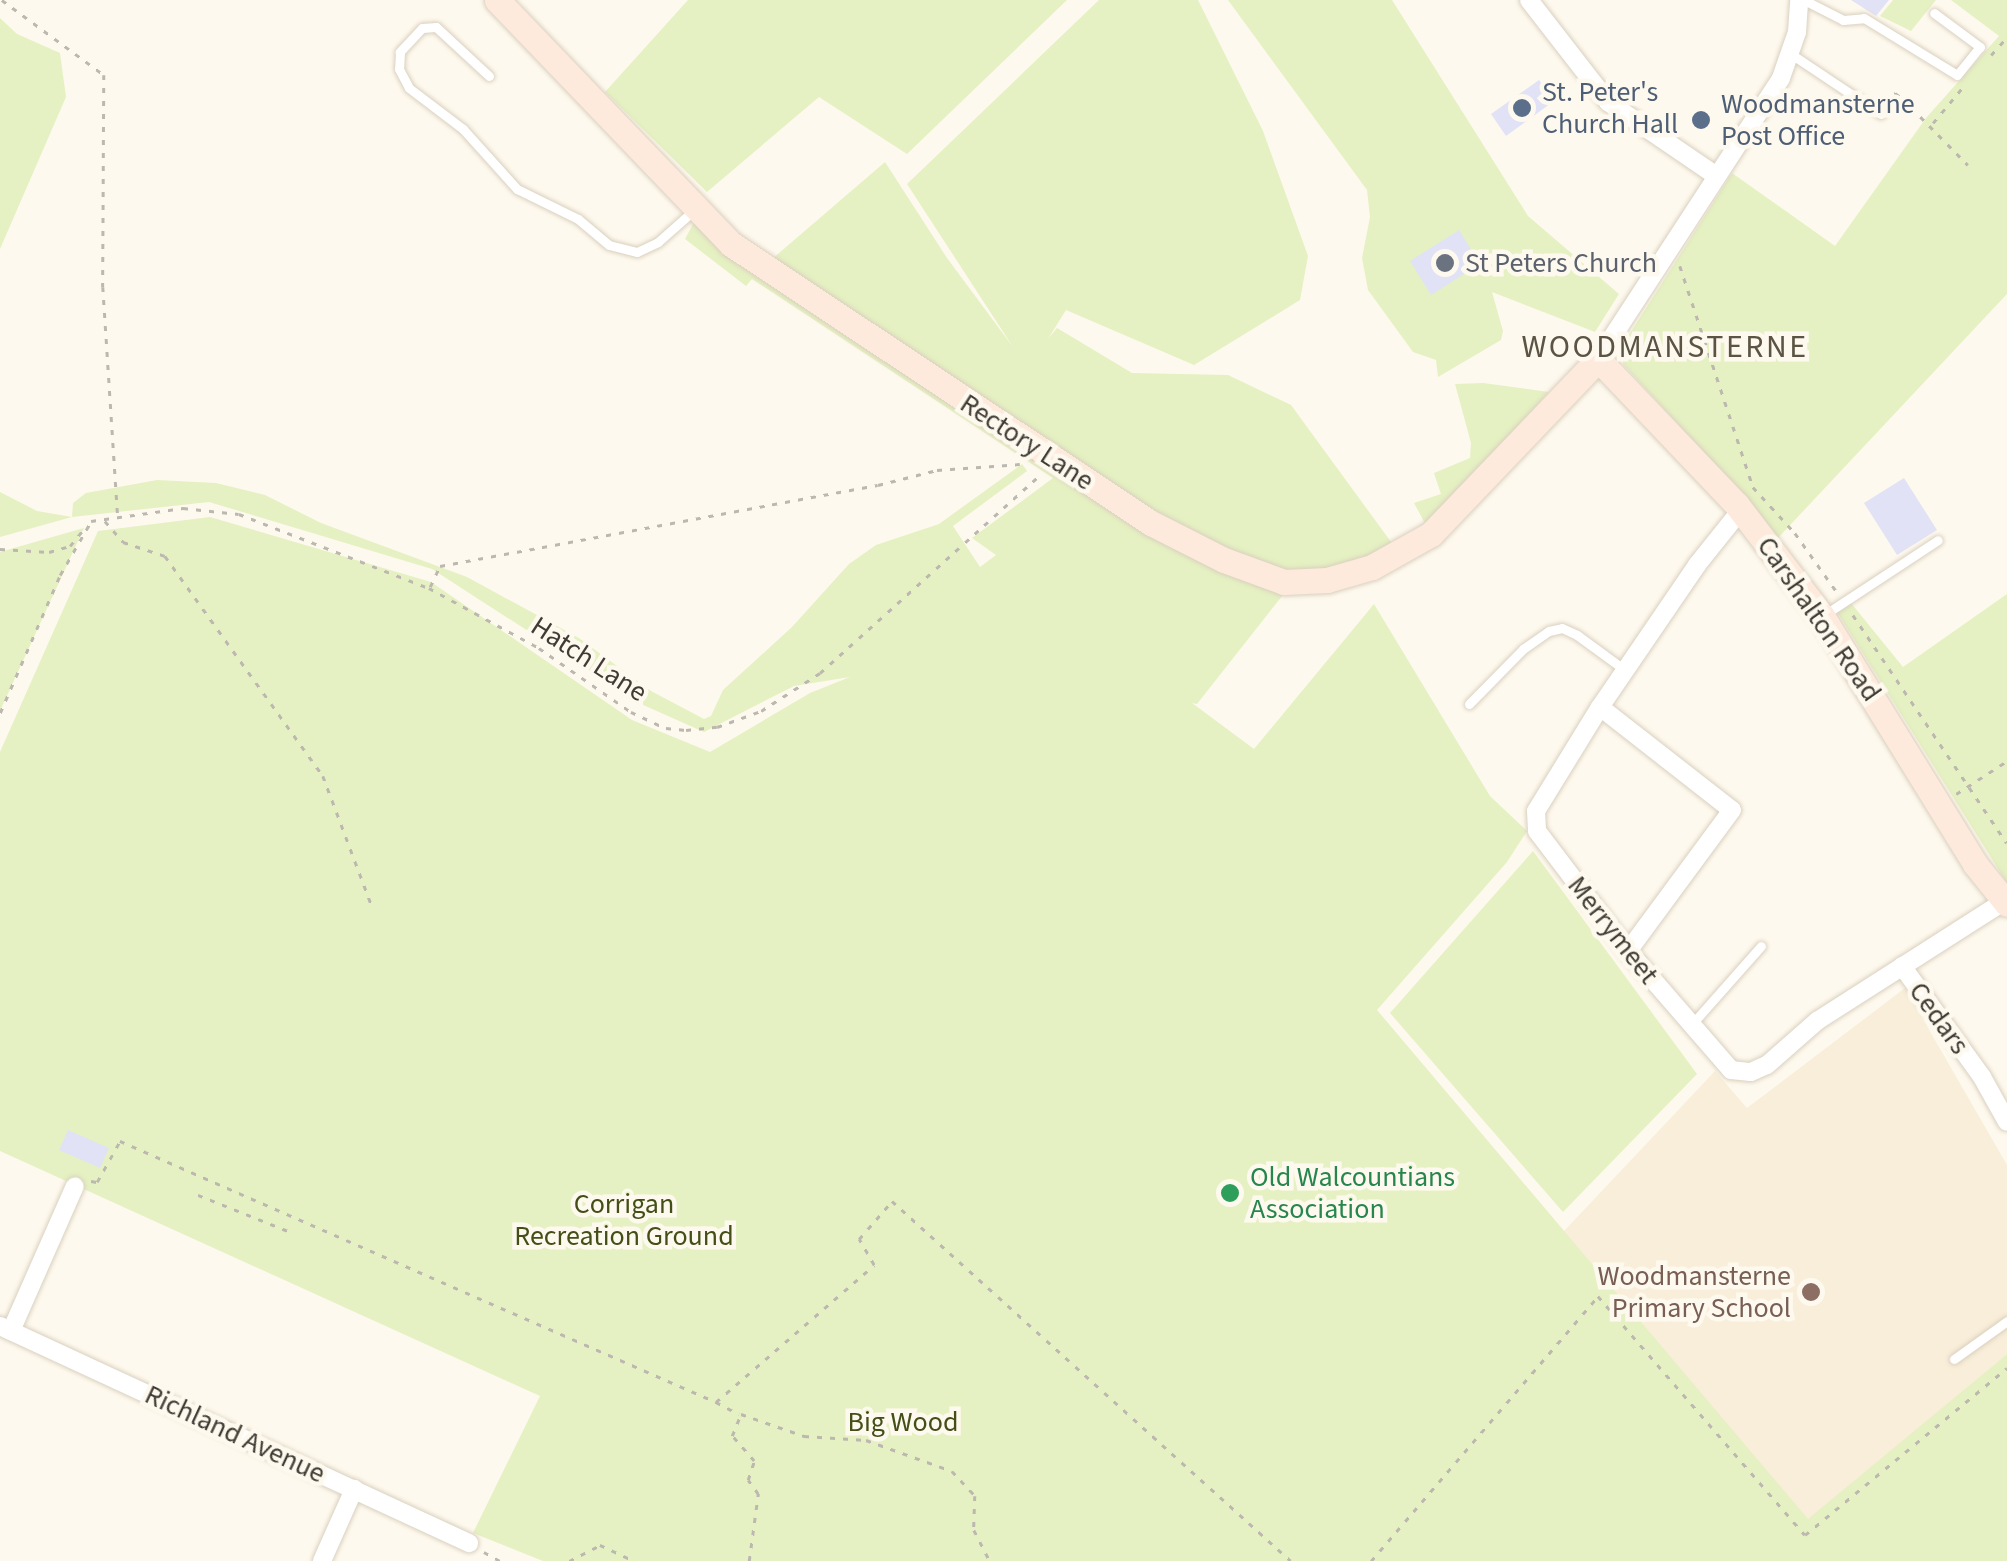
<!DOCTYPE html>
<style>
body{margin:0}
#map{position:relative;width:2007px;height:1561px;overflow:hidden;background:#fef9ee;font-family:"Source Sans 3",sans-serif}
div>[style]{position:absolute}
.education>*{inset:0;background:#f9eed9}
.green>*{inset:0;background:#e5f1c2}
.building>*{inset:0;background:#e1e2f5}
.path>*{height:2.5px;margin-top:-1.25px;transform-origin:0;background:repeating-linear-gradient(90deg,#bdb8af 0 5px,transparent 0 13px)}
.roads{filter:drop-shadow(0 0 2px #d9d0bf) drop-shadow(0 0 2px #d9d0bf)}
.service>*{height:9px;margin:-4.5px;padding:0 4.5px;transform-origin:4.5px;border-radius:4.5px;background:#fff}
.minor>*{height:18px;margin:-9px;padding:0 9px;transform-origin:9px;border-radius:9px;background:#fff}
.secondary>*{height:25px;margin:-12.5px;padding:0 12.5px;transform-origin:12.5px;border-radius:12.5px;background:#feeadc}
.dots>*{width:28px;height:28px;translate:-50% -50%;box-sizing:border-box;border:5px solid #fef9ee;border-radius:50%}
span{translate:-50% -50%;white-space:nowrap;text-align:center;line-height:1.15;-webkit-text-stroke:9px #fef9ee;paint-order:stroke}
.service-label{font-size:28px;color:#4e5e75}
.left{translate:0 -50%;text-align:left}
.worship-label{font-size:28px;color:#5b616d}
.street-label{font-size:28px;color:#403c35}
.leisure-label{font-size:28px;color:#27864d}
.park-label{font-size:28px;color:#444f17}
.education-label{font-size:28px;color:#785e54}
.right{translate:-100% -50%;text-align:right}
.quarter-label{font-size:32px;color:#5b5444;letter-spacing:2.5px}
</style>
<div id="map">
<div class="education">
<i style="clip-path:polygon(1905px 988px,2007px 1165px,2007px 1354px,1808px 1520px,1564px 1231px,1715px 1071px,1747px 1108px)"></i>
</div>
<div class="green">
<i style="clip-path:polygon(688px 0,1067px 0,907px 154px,819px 97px,707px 192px,605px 92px)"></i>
<i style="clip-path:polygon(1099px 0,1198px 0,1263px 131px,1308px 256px,1300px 300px,1194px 365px,1066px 310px,1048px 339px,1057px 328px,1132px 373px,1228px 375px,1291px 405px,1394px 546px,1286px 591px,1197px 704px,1192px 703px,1254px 749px,1374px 604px,1490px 796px,1527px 831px,1507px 862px,1377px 1010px,1808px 1519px,2007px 1354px,2007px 1561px,543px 1561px,473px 1533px,540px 1396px,0 1151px,0 752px,98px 531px,210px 517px,431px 582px,632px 720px,710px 752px,810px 693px,850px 677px,794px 686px,704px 732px,641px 704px,432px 569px,209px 502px,72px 517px,0 537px,0 492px,37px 511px,72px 517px,73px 503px,86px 493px,157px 480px,216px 483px,265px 495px,321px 523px,467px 577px,579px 638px,651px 691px,704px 719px,711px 716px,723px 690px,792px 627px,849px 564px,876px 545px,939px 524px,1022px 464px,1027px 471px,953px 526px,980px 567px,996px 555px,972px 538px,1053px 478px,752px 279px,746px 286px,685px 239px,695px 220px,757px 272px,885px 162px,947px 258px,1013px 347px,907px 184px)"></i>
<i style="clip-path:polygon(1228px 0,1392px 0,1528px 216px,1619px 294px,1595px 332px,1492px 292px,1503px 331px,1501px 340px,1438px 377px,1436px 360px,1413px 352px,1368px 290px,1362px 258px,1370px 217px,1367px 190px)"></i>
<i style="clip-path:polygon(1893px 0,1936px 0,1911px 31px,1880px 16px)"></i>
<i style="clip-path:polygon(1951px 0,2007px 0,2007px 294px,1777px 539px,1749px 502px,1623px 364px,1622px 346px,1732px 173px,1835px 246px,1926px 118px,1999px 36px)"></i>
<i style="clip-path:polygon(0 18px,17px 34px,60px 53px,66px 97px,0 249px)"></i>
<i style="clip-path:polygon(1483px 383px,1549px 392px,1427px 527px,1414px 503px,1441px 494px,1434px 473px,1470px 458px,1471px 443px,1455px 384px)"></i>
<i style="clip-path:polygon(84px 528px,0 711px,0 552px)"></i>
<i style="clip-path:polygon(2007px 594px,2007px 883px,1837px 612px,1851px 603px,1903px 667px)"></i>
<i style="clip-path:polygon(1533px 851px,1697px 1074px,1563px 1212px,1390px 1013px)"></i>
</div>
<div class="building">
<i style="clip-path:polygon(1851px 0,1889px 0,1876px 16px)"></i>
<i style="clip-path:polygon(1539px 80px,1554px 101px,1506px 136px,1491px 114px)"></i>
<i style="clip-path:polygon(1459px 230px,1480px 264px,1431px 295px,1410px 261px)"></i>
<i style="clip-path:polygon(1904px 478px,1937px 530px,1897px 555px,1864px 503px)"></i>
<i style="clip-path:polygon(68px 1130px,109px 1148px,100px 1168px,59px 1150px)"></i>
</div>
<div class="path">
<i style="left:2px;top:0;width:127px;rotate:36.3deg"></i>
<i style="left:104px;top:75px;width:212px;rotate:90.3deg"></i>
<i style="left:103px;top:287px;width:229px;rotate:86.3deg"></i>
<i style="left:1991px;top:55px;width:24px;rotate:-48deg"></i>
<i style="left:1887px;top:104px;width:14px;rotate:-54deg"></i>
<i style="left:1895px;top:93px;width:9px;rotate:36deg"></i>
<i style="left:1902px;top:98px;width:94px;rotate:45.4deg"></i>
<i style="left:1933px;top:123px;width:47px;rotate:-50.2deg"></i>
<i style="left:1680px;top:266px;width:233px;rotate:71.7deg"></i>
<i style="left:1753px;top:487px;width:62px;rotate:47.6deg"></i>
<i style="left:1795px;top:533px;width:72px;rotate:54.6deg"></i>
<i style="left:91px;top:521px;width:93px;rotate:-8deg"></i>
<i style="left:183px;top:508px;width:56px;rotate:6.1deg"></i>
<i style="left:239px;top:514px;width:204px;rotate:21.3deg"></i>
<i style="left:429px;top:588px;width:125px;rotate:28.6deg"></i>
<i style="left:539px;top:648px;width:112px;rotate:34.8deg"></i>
<i style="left:631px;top:712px;width:38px;rotate:25deg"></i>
<i style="left:666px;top:728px;width:20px;rotate:6deg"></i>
<i style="left:686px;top:730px;width:31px;rotate:-6deg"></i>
<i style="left:717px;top:727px;width:47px;rotate:-20deg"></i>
<i style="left:761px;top:711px;width:70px;rotate:-32.8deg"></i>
<i style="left:820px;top:673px;width:295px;rotate:-42deg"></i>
<i style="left:105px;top:521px;width:28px;rotate:49deg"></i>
<i style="left:123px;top:542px;width:44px;rotate:18.4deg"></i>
<i style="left:165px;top:556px;width:271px;rotate:54.3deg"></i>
<i style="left:323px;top:776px;width:137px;rotate:69.4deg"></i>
<i style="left:0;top:549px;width:49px;rotate:3.5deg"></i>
<i style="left:49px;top:552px;width:22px;rotate:-16deg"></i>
<i style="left:70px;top:546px;width:26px;rotate:-51deg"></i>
<i style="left:430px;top:587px;width:23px;rotate:-65deg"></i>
<i style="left:440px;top:566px;width:445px;rotate:-10.5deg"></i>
<i style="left:878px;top:485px;width:61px;rotate:-14.3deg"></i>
<i style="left:937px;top:470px;width:83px;rotate:-4.1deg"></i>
<i style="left:1853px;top:615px;width:275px;rotate:56deg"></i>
<i style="left:0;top:713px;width:150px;rotate:-66.5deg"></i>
<i style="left:60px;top:575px;width:60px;rotate:-60deg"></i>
<i style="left:1956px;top:794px;width:61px;rotate:-32.9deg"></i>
<i style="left:91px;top:1181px;width:6px;rotate:9deg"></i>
<i style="left:97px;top:1182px;width:47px;rotate:-60.7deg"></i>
<i style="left:120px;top:1141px;width:651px;rotate:23.65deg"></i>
<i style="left:716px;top:1402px;width:209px;rotate:-40.9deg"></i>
<i style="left:874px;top:1265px;width:30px;rotate:-120deg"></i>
<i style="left:859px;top:1239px;width:50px;rotate:-49deg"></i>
<i style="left:892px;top:1201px;width:537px;rotate:42.06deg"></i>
<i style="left:198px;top:1195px;width:97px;rotate:21.8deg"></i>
<i style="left:716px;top:1402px;width:26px;rotate:28deg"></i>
<i style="left:484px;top:1552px;width:18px;rotate:29deg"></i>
<i style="left:569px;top:1561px;width:35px;rotate:-27deg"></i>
<i style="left:600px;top:1545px;width:38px;rotate:25deg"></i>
<i style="left:749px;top:1561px;width:68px;rotate:-82.3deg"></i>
<i style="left:758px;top:1494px;width:17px;rotate:-126deg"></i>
<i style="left:748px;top:1480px;width:20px;rotate:-72deg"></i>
<i style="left:754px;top:1461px;width:33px;rotate:-131deg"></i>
<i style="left:732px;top:1436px;width:24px;rotate:-68deg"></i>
<i style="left:741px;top:1414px;width:67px;rotate:19.2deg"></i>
<i style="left:804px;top:1436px;width:62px;rotate:3.7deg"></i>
<i style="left:866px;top:1440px;width:91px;rotate:19.8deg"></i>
<i style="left:952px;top:1471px;width:34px;rotate:47deg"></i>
<i style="left:975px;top:1496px;width:34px;rotate:92deg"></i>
<i style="left:974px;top:1530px;width:35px;rotate:63deg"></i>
<i style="left:1371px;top:1561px;width:349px;rotate:-49.4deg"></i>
<i style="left:1598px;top:1296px;width:316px;rotate:49.1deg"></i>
<i style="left:1805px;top:1535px;width:262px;rotate:-39.6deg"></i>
</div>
<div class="roads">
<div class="service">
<i style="left:1804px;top:0;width:44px;rotate:27.1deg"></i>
<i style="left:1843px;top:20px;width:21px;rotate:-5deg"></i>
<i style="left:1864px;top:18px;width:109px;rotate:31.5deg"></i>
<i style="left:1957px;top:75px;width:36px;rotate:-51deg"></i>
<i style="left:1980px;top:47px;width:57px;rotate:-143.5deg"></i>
<i style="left:1791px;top:54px;width:108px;rotate:33.7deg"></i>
<i style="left:489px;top:76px;width:72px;rotate:-137.2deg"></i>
<i style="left:436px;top:27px;width:14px;rotate:176deg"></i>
<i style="left:422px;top:28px;width:33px;rotate:133deg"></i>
<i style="left:400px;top:52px;width:17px;rotate:93deg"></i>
<i style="left:399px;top:69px;width:21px;rotate:62deg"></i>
<i style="left:409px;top:88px;width:68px;rotate:37.2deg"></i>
<i style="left:463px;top:129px;width:81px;rotate:48deg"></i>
<i style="left:517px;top:189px;width:68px;rotate:26.2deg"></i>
<i style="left:578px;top:219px;width:40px;rotate:40deg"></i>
<i style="left:609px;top:245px;width:29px;rotate:14deg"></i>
<i style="left:637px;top:252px;width:23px;rotate:-25deg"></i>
<i style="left:658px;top:242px;width:48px;rotate:-41.6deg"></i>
<i style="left:1824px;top:615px;width:136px;rotate:-33.3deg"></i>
<i style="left:1469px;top:704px;width:77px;rotate:-45.5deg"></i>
<i style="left:1523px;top:649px;width:32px;rotate:-35deg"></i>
<i style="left:1549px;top:631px;width:13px;rotate:-13deg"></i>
<i style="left:1562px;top:628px;width:17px;rotate:25deg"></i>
<i style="left:1577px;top:635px;width:59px;rotate:36.1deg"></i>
<i style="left:1692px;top:1024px;width:104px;rotate:-48.5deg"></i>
<i style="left:1954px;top:1359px;width:65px;rotate:-35.6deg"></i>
</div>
<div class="minor">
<i style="left:1529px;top:0;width:129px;rotate:52.2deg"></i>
<i style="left:1608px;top:102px;width:130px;rotate:34.3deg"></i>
<i style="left:1598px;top:359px;width:335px;rotate:-56.9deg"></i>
<i style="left:1781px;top:78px;width:49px;rotate:-70.8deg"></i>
<i style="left:1797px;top:32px;width:32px;rotate:-86deg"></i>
<i style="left:1741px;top:510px;width:70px;rotate:128.7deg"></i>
<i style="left:1697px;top:565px;width:172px;rotate:124.3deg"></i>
<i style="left:1600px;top:707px;width:122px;rotate:121.6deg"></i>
<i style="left:1536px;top:811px;width:20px;rotate:87deg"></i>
<i style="left:1537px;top:831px;width:151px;rotate:52.8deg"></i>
<i style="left:1628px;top:951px;width:157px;rotate:49.1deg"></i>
<i style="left:1731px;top:1070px;width:20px;rotate:6deg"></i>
<i style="left:1751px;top:1072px;width:17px;rotate:-24deg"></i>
<i style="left:1767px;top:1065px;width:67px;rotate:-41.3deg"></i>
<i style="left:1817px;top:1021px;width:223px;rotate:-32.6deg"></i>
<i style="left:1600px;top:707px;width:167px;rotate:38deg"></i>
<i style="left:1732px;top:810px;width:175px;rotate:126.4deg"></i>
<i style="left:1902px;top:966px;width:137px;rotate:54.2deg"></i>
<i style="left:1982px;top:1077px;width:51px;rotate:60.9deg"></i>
<i style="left:0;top:1326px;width:517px;rotate:24.83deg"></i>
<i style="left:11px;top:1331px;width:158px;rotate:-66.2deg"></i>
<i style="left:322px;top:1561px;width:79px;rotate:-66deg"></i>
</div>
<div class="secondary">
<i style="left:497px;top:0;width:338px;rotate:46.2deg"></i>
<i style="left:731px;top:244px;width:504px;rotate:33.6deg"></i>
<i style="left:1151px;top:523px;width:82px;rotate:26.9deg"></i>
<i style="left:1224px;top:560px;width:64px;rotate:20.1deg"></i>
<i style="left:1284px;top:582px;width:43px;rotate:-2.7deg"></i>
<i style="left:1327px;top:580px;width:47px;rotate:-16.1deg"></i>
<i style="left:1372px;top:567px;width:68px;rotate:-29.2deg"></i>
<i style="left:1431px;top:534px;width:242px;rotate:-46.3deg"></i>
<i style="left:1598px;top:359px;width:202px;rotate:46.4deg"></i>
<i style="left:1737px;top:505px;width:140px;rotate:52.6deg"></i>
<i style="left:1822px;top:616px;width:291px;rotate:58.3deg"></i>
<i style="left:1975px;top:864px;width:51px;rotate:51.3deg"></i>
</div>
</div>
<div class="dots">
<i style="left:1522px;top:108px;background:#5c6f8a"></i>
<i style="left:1701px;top:120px;background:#5c6f8a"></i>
<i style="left:1445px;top:263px;background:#6b7280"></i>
<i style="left:1230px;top:1193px;background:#2e9e5b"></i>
<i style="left:1811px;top:1292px;background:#8d6e63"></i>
</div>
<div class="service-label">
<span class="left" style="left:1542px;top:108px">St. Peter's<br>Church Hall</span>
<span class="left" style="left:1721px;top:120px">Woodmansterne<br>Post Office</span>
</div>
<div class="worship-label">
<span class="left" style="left:1465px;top:263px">St Peters Church</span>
</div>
<div class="street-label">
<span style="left:1027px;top:442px;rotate:33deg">Rectory Lane</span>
<span style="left:1819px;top:619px;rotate:55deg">Carshalton Road</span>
<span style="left:589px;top:659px;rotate:33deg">Hatch Lane</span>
<span style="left:1613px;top:930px;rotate:52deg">Merrymeet</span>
<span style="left:1939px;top:1018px;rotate:54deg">Cedars</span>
<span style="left:235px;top:1434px;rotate:25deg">Richland Avenue</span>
</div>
<div class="leisure-label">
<span class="left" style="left:1250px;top:1193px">Old Walcountians<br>Association</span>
</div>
<div class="park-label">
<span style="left:624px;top:1220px">Corrigan<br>Recreation Ground</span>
<span style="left:903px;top:1422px">Big Wood</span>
</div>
<div class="education-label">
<span class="right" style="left:1791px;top:1292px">Woodmansterne<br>Primary School</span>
</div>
<div class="quarter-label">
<span style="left:1665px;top:347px">WOODMANSTERNE</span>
</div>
</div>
